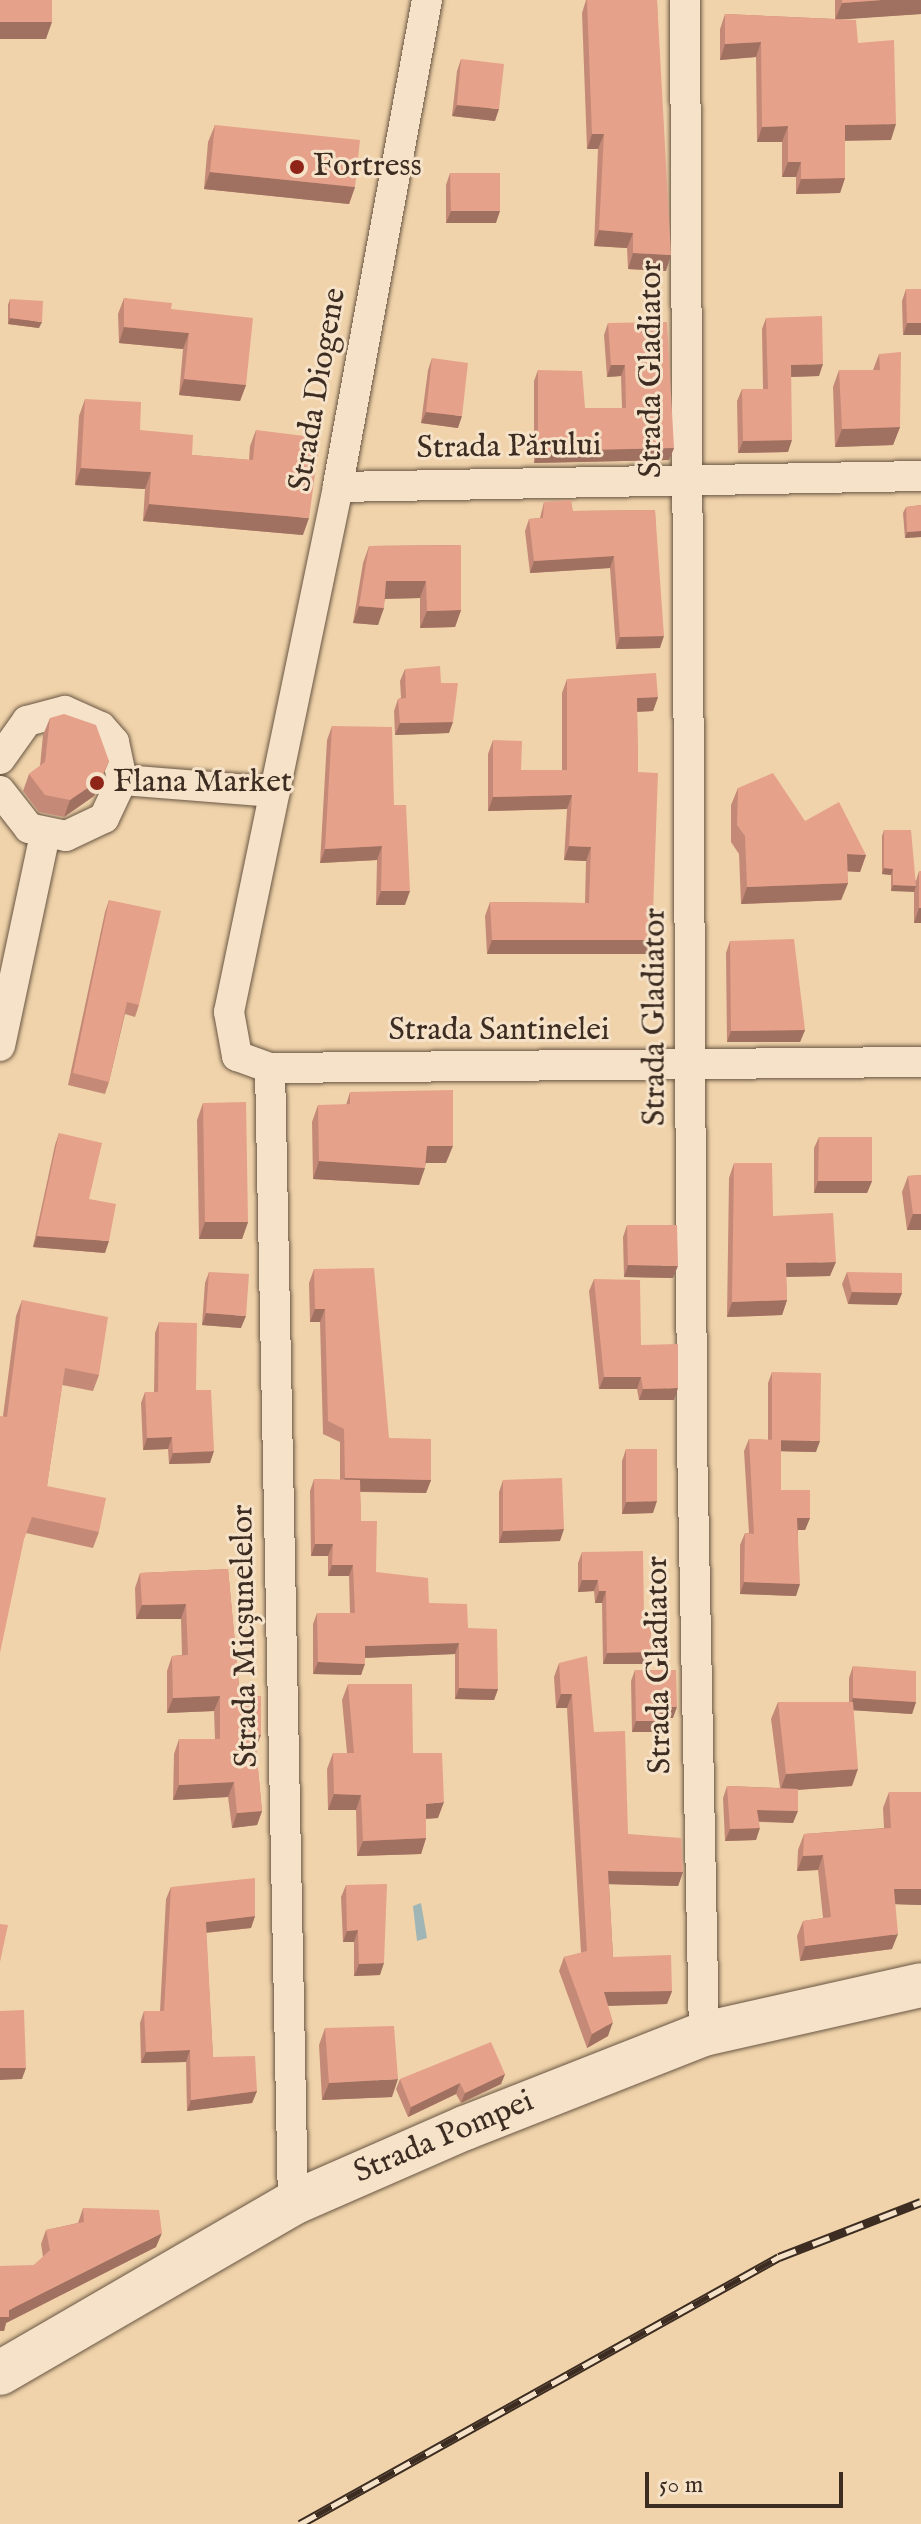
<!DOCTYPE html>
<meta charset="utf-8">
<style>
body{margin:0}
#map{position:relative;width:921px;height:2524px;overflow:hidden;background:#f0d3aa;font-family:"IM FELL English",serif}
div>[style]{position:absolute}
.water>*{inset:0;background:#a0b5b5}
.roads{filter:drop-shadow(0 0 2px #695643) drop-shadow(0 0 2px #695643)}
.minor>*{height:30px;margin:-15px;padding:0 15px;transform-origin:15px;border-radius:15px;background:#f5e2c8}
.secondary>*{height:44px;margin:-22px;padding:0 22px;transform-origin:22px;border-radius:22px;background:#f5e2c8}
.rail>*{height:9px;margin-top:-4.5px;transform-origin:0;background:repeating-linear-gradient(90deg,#f5e2c8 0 18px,#3c2c21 0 36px);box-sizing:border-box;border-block:2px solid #3c2c21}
.wall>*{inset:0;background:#c58a77}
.shaded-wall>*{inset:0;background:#a07161}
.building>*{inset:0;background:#e5a18a}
.dots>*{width:22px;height:22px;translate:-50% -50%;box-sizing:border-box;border:4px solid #f5e2c8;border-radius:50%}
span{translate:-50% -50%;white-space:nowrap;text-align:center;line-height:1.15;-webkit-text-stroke:6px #f5e2c8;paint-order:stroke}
.poi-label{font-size:32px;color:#3c2c21}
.left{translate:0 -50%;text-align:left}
.street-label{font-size:32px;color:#3c2c21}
.scale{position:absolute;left:645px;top:2472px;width:198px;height:36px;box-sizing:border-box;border:4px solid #3c2c21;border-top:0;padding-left:10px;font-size:24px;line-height:28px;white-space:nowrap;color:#3c2c21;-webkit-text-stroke:6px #f5e2c8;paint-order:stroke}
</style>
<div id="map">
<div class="water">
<i style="clip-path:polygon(421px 1903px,427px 1938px,417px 1941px,413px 1906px)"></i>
</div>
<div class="roads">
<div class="minor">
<i style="left:427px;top:0;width:495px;rotate:100.4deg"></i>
<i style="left:338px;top:487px;width:536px;rotate:101.73deg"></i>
<i style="left:229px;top:1012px;width:45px;rotate:79.7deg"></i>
<i style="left:237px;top:1056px;width:35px;rotate:20deg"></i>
<i style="left:270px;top:1068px;width:651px;rotate:-0.53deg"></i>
<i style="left:685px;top:0;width:1442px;rotate:89.72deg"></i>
<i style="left:692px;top:1442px;width:592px;rotate:88.84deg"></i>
<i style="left:338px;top:487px;width:583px;rotate:-1.08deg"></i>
<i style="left:0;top:759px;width:47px;rotate:-54.6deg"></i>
<i style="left:27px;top:721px;width:39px;rotate:-15deg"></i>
<i style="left:65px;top:711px;width:39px;rotate:24deg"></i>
<i style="left:101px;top:727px;width:20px;rotate:49deg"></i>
<i style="left:114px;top:742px;width:39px;rotate:78deg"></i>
<i style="left:122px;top:780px;width:42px;rotate:115.3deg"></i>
<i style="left:104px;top:818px;width:42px;rotate:154.7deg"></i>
<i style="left:66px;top:836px;width:38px;rotate:-168deg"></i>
<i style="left:29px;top:828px;width:47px;rotate:-128.1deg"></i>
<i style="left:122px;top:780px;width:153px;rotate:4.5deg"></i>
<i style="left:0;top:1046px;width:216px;rotate:-78deg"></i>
<i style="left:270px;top:1068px;width:1135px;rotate:88.84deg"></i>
</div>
<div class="secondary">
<i style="left:0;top:2373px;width:339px;rotate:-30.1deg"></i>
<i style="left:293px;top:2203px;width:188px;rotate:-23.6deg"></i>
<i style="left:465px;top:2128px;width:257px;rotate:-21.5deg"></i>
<i style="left:704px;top:2034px;width:222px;rotate:-12.7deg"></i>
</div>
</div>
<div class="rail">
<i style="left:300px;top:2524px;width:548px;rotate:-29.14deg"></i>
<i style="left:779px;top:2257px;width:152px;rotate:-21.2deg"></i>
</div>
<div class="wall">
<i style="clip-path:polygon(586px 0,657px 0,666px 271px,628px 269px,627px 248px,594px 246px,598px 149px,587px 149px,582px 13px)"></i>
<i style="clip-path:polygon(835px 0,921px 0,921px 14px,840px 19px,858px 43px,891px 140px,845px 140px,845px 178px,840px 193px,796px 194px,796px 177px,782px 177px,782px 142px,757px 142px,756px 57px,720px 60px,720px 29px,725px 14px,835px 19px)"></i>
<i style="clip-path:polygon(461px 59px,495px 121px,452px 116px,457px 71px)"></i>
<i style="clip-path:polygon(215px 125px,355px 187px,349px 204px,204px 189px,208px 142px)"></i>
<i style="clip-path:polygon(450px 173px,496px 223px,446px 223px,446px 185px)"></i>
<i style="clip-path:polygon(906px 289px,921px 289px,903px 335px,902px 301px)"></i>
<i style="clip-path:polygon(124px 298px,171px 309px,246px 385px,240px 401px,179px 395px,183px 349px,119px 343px,118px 314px)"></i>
<i style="clip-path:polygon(10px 299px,39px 328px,8px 324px,8px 305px)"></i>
<i style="clip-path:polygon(766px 318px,819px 376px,791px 377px,788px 452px,738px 453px,737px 401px,742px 389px,763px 389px,762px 329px)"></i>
<i style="clip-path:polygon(608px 323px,674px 448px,669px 460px,534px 463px,534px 381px,538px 370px,585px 408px,622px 408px,621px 376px,607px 377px,604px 335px)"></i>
<i style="clip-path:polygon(879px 354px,900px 427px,893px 445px,835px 447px,833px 387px,839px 370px,873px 370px)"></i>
<i style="clip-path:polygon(432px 358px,458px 428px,421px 423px,428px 370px)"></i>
<i style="clip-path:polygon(85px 399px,140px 430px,192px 455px,249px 460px,250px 446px,256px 430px,303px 535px,143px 521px,145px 489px,75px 485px,79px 416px)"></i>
<i style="clip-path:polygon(544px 502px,573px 511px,655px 510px,660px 648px,616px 649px,610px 568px,530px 573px,525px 531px,529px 519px,540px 518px)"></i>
<i style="clip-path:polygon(921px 505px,921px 537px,905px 538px,903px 513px,906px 507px)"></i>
<i style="clip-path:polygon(461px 545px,461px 610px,455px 627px,420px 628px,420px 598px,385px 599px,378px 625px,353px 623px,363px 563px,369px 546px)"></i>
<i style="clip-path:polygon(405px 669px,441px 683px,449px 733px,395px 735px,394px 711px,398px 699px,401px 698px,400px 681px)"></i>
<i style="clip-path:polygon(567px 679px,658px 697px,653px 711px,637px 712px,638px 772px,652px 940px,647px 954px,487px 954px,485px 916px,490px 902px,585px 903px,586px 861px,564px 860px,567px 809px,488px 811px,488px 754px,493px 740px,521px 770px,562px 770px,562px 693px)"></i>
<i style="clip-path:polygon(50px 718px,109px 761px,94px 796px,64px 817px,39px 812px,23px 791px,29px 774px,40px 766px,43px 735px)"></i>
<i style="clip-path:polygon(332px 726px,394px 805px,405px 905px,376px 905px,377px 860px,320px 863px,327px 740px)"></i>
<i style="clip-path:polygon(738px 788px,866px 855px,860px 872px,847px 871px,848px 883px,841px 900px,741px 904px,739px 854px,731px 842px,731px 805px)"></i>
<i style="clip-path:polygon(884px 830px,916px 881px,919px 871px,921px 871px,921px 923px,914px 923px,914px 891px,891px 891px,891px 875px,882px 874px,882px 836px)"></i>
<i style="clip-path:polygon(109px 900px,139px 1005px,135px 1017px,125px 1014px,109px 1082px,105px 1094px,68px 1085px,105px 912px)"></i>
<i style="clip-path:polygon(730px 941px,805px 1030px,800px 1042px,727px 1042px,726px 953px)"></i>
<i style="clip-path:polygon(350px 1092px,446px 1163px,426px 1163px,419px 1185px,313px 1179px,312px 1122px,318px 1105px,346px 1105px)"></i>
<i style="clip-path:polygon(203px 1103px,248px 1222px,242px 1239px,199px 1239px,197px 1120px)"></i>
<i style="clip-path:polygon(59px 1133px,89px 1199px,105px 1253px,33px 1247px,55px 1145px)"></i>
<i style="clip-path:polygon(819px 1137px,872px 1181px,867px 1193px,814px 1193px,814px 1148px)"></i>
<i style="clip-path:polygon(734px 1163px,773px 1216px,830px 1276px,786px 1277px,787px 1300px,782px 1315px,727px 1317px,729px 1178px)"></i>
<i style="clip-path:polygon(921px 1175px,921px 1230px,907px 1230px,902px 1192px,908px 1176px)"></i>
<i style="clip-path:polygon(627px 1225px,673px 1278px,624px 1277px,623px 1237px)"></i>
<i style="clip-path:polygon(314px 1269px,389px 1438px,431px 1480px,426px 1493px,360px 1492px,361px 1521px,376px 1572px,468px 1628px,498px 1689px,494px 1700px,455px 1699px,455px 1654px,365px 1658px,361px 1675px,313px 1674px,313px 1624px,317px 1613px,350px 1613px,349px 1576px,328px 1576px,328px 1556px,311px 1556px,310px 1491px,314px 1479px,340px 1480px,340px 1442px,323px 1434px,320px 1322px,310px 1322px,309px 1283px)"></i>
<i style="clip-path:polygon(209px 1272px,241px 1328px,202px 1325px,205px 1283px)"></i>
<i style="clip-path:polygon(847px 1272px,902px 1293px,897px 1305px,848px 1304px,842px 1284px)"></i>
<i style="clip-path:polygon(594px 1279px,641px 1345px,674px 1400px,639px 1400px,637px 1389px,599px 1389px,589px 1291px)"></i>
<i style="clip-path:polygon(22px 1300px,99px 1375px,93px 1391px,62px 1385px,47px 1486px,99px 1532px,93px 1548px,26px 1533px,23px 1541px,3px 1416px,16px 1316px)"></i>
<i style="clip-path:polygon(159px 1322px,196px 1390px,210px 1463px,169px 1464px,168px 1449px,143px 1450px,141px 1403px,145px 1392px,154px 1392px,155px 1333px)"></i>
<i style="clip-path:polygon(772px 1372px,816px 1452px,781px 1451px,781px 1490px,810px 1518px,805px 1530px,798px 1530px,796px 1596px,740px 1594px,740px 1545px,745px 1533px,749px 1533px,744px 1451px,749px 1439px,768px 1440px,768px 1383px)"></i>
<i style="clip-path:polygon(626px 1449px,653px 1513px,622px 1514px,622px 1461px)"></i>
<i style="clip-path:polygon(503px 1480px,560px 1541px,499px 1543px,499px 1492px)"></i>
<i style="clip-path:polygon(582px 1552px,644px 1618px,651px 1652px,647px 1664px,603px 1664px,602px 1603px,595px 1603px,594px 1591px,578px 1592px,578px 1563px)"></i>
<i style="clip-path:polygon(228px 1569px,240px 1696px,256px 1749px,262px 1811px,257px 1825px,232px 1828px,228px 1797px,173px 1800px,174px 1754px,179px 1739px,215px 1739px,214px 1711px,167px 1713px,167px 1671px,172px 1656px,182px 1655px,181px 1619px,136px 1619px,135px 1588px,140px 1573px)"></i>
<i style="clip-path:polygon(559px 1663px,594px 1732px,628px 1834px,683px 1872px,678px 1886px,609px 1884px,613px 1957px,672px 1991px,667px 2004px,608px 2006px,608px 2036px,587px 2048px,559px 1971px,564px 1957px,581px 1953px,567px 1708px,556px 1708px,554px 1677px)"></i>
<i style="clip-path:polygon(853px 1666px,916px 1702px,912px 1714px,853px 1710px,852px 1786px,798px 1790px,793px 1823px,759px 1822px,756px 1840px,725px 1841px,723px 1798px,727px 1786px,780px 1788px,771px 1719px,778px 1702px,849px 1702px,849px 1678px)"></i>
<i style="clip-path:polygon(635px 1670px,673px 1718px,660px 1718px,656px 1732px,632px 1732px,631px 1681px)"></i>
<i style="clip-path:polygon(348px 1684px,413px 1753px,438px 1818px,426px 1819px,426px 1838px,421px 1854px,357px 1856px,356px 1810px,328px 1810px,327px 1769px,333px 1753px,347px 1753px,342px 1700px)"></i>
<i style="clip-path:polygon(889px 1792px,921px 1905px,895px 1904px,892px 1949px,800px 1961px,797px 1936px,803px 1921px,823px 1918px,818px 1870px,797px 1871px,798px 1850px,804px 1834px,884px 1828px,883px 1808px)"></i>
<i style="clip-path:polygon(346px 1885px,380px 1975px,354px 1976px,354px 1942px,343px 1942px,341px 1897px)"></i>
<i style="clip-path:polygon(171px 1887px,255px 1916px,251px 1928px,206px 1933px,213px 2057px,257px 2091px,252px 2103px,187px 2111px,186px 2062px,141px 2063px,140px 2023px,144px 2011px,160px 2011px,166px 1899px)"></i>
<i style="clip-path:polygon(325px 2028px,392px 2097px,322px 2100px,319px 2045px)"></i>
<i style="clip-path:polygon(505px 2074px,501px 2084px,461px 2103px,456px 2094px,408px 2117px,396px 2089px,400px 2079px)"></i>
<i style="clip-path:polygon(83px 2208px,156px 2247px,6px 2323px,4px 2331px,0 2331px,34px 2265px,43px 2257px,41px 2244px,46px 2230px,78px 2223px)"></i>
</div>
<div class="shaded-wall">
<i style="clip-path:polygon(882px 0,921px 0,921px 14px,835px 20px,842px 3px)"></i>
<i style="clip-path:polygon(0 22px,52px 22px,46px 39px,0 39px)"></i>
<i style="clip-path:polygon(761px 42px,756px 57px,720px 60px,725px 44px)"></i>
<i style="clip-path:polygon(457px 105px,499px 109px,495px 121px,452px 116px)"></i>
<i style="clip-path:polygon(896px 124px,891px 140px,839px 141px,845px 125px)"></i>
<i style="clip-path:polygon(788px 126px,782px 142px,757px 142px,762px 127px)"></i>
<i style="clip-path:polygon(592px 134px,604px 134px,598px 149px,587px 149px)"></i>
<i style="clip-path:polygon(788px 162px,801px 162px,796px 177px,782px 177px)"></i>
<i style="clip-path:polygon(210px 172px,355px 187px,349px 204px,204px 189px)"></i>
<i style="clip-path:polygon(845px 178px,840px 193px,796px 194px,801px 179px)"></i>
<i style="clip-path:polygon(451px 211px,500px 211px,496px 223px,446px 223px)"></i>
<i style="clip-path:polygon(599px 230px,633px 233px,627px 248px,594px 246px)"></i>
<i style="clip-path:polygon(633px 253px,671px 255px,666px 271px,628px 269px)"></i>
<i style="clip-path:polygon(10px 318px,42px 322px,39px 328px,8px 324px)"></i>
<i style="clip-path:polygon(907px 323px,921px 323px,921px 335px,903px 335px)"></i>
<i style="clip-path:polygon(124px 327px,189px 333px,183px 349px,119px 343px)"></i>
<i style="clip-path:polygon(823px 364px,819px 376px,787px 377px,791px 365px)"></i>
<i style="clip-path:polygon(611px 365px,625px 365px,621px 376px,607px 377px)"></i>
<i style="clip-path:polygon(184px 379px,246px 385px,240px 401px,179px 395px)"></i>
<i style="clip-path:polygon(426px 412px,462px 416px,458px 428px,421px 423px)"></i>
<i style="clip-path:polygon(900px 427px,893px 445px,835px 447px,842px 429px)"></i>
<i style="clip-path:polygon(792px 440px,788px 452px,738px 453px,743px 441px)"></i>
<i style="clip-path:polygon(674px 448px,669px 460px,534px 463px,538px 451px)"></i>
<i style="clip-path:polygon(81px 468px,151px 472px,145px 489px,75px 485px)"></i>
<i style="clip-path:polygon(149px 504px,309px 518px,303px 535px,143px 521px)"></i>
<i style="clip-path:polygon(921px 531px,921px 537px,905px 538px,907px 532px)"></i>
<i style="clip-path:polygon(614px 556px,610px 568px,530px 573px,534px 561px)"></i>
<i style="clip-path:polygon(386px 581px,426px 581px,420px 598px,380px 599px)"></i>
<i style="clip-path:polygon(359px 606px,384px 608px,378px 625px,353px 623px)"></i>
<i style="clip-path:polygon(461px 610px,455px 627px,420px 628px,427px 611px)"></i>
<i style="clip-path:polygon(664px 636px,660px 648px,616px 649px,620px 637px)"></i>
<i style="clip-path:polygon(658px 697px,653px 711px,632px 712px,637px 698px)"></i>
<i style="clip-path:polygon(453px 722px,449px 733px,395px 735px,400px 723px)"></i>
<i style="clip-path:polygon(109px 761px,94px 796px,64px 817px,70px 800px)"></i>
<i style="clip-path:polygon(572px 795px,567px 809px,488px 811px,493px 797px)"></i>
<i style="clip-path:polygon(382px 846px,377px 860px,320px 863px,325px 849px)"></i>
<i style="clip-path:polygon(569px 846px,591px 847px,586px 861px,564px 860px)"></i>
<i style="clip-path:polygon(847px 854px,866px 855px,860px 872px,840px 871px)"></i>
<i style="clip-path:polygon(884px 868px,893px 869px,891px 875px,882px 874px)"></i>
<i style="clip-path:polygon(848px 883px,841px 900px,741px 904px,747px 887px)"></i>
<i style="clip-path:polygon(893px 885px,916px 886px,914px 892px,891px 891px)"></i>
<i style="clip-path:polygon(381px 891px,410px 891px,405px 905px,376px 905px)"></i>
<i style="clip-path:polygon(919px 908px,921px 908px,921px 923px,914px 923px)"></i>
<i style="clip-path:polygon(492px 940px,652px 940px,647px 954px,487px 954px)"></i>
<i style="clip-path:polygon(805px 1030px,800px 1042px,727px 1042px,731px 1031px)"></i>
<i style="clip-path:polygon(427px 1146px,453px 1146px,446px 1163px,421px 1163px)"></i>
<i style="clip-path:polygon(319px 1161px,425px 1168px,419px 1185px,313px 1179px)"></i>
<i style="clip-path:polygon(818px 1181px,872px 1181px,867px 1193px,814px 1193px)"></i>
<i style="clip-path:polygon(913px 1214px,921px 1214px,921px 1230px,907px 1230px)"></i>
<i style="clip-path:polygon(205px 1222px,248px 1222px,242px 1239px,199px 1239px)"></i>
<i style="clip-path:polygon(37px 1236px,109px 1241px,105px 1253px,33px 1247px)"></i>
<i style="clip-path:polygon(836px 1262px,830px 1276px,781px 1277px,786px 1263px)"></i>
<i style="clip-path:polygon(628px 1265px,678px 1266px,673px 1278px,624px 1277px)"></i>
<i style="clip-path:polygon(852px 1292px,902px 1293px,897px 1305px,848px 1304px)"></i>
<i style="clip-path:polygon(787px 1300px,782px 1315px,727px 1317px,732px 1302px)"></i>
<i style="clip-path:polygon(315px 1309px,325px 1309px,320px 1322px,310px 1322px)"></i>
<i style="clip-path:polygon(206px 1313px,246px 1316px,241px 1328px,202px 1325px)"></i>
<i style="clip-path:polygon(604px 1377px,641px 1377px,637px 1389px,599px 1389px)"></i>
<i style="clip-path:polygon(678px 1388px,674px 1400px,639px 1400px,643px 1389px)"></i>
<i style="clip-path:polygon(172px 1437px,168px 1449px,143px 1450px,147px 1438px)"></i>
<i style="clip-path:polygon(772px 1440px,820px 1441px,816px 1452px,768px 1451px)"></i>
<i style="clip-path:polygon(214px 1451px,210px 1463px,169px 1464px,173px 1453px)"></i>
<i style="clip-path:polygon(345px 1478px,431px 1480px,426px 1493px,340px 1491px)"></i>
<i style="clip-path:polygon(657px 1501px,653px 1513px,622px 1514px,626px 1502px)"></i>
<i style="clip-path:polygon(797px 1518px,810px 1518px,805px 1530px,793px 1530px)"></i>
<i style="clip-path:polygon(564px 1529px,560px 1541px,499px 1543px,503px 1531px)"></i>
<i style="clip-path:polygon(315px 1544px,333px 1544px,328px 1556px,311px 1556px)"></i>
<i style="clip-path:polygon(332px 1565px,353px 1565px,349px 1576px,328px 1576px)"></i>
<i style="clip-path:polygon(582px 1580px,598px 1580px,594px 1591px,578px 1592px)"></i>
<i style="clip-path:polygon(744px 1582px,800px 1584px,796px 1596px,740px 1594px)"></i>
<i style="clip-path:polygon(599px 1591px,606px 1591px,602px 1603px,595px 1603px)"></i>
<i style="clip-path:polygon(186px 1604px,181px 1619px,136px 1619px,142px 1605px)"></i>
<i style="clip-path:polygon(459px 1643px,455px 1654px,361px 1658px,365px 1646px)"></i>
<i style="clip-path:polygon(651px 1652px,647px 1664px,603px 1664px,607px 1653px)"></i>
<i style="clip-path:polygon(318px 1662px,365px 1664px,361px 1675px,313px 1674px)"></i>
<i style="clip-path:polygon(459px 1688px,498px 1689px,494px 1700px,455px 1699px)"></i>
<i style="clip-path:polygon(561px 1694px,572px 1694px,567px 1708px,556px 1708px)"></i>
<i style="clip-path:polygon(220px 1696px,214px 1711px,167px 1713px,173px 1698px)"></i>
<i style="clip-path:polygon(853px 1698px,916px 1702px,912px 1714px,849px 1710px)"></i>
<i style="clip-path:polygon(660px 1707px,677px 1707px,673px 1718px,656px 1718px)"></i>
<i style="clip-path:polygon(636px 1721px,660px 1721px,656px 1732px,632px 1732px)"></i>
<i style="clip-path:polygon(255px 1735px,261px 1735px,255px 1750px)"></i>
<i style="clip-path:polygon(858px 1769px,852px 1786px,780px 1791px,786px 1774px)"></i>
<i style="clip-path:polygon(234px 1782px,228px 1797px,173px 1800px,179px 1785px)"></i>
<i style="clip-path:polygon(334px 1794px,361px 1795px,356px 1810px,328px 1810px)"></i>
<i style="clip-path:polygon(444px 1802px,438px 1818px,420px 1819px,426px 1804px)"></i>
<i style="clip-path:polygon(757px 1810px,798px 1811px,793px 1823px,753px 1821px)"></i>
<i style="clip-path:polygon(262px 1811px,257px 1825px,232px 1828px,237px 1813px)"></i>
<i style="clip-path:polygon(760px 1828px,756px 1840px,725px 1841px,730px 1829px)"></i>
<i style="clip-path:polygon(426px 1838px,421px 1854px,357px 1856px,363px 1841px)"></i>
<i style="clip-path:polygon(823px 1855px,818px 1870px,797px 1871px,803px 1856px)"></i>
<i style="clip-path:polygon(608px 1871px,683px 1872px,678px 1886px,603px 1884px)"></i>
<i style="clip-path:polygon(894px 1889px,921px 1889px,921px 1905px,889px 1904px)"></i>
<i style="clip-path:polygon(255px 1916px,251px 1928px,201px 1933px,206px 1922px)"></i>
<i style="clip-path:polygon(358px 1930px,354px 1942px,343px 1942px,347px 1931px)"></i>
<i style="clip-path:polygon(898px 1934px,892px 1949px,800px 1961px,805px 1946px)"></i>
<i style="clip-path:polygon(384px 1963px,380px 1975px,354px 1976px,359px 1964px)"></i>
<i style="clip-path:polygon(672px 1991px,667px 2004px,599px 2006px,604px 1992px)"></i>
<i style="clip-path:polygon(613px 2022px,608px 2036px,587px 2048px,592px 2034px)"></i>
<i style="clip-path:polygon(190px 2050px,186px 2062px,141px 2063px,146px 2052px)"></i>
<i style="clip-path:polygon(0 2068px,26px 2068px,22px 2079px,0 2080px)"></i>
<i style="clip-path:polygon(505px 2074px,501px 2084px,461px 2103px,465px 2093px)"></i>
<i style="clip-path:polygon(398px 2079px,392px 2097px,322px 2100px,329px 2083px)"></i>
<i style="clip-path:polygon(460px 2083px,456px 2094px,408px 2117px,411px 2107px)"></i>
<i style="clip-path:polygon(257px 2091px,252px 2103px,187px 2111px,191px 2100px)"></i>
<i style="clip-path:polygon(162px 2233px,156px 2247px,6px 2323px,4px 2331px,0 2331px,0 2317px,9px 2310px)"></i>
</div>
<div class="building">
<i style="clip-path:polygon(0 0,52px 0,52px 22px,0 22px)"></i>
<i style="clip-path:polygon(587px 0,657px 0,671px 255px,633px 253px,633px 233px,599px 230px,604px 134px,592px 134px)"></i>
<i style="clip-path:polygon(842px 0,882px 0,842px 3px)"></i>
<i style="clip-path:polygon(725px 14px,856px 20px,858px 43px,894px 40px,896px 124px,845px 125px,845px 178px,801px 179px,801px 162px,788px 162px,788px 126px,762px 127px,761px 42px,725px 44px)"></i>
<i style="clip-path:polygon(461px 59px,504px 64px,499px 109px,457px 105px)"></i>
<i style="clip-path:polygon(215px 125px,360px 140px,355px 187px,210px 172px)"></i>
<i style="clip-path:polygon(450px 173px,500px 173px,500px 211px,451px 211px)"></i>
<i style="clip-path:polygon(906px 289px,921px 289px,921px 323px,907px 323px)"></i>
<i style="clip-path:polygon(124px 298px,172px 303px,171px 309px,253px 318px,246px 385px,184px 379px,189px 333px,124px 327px)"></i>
<i style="clip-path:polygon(10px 299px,43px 301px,42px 322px,10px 318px)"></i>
<i style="clip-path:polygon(822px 316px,823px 364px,791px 365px,792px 440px,743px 441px,742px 389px,768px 389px,766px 318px)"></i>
<i style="clip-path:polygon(667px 322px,674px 448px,538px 451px,538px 370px,582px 371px,585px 408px,626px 408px,625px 365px,611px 365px,608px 323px)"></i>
<i style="clip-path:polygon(901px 352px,900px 427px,842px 429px,839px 370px,880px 370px,879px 354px)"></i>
<i style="clip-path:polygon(432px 358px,468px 363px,462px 416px,426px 412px)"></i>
<i style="clip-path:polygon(85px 399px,141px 402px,140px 430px,193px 435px,192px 455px,253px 460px,256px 430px,320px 438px,309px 518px,149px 504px,151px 472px,81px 468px)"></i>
<i style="clip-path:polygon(571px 500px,573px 511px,655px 510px,664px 636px,620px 637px,614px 556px,534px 561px,529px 519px,543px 518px,544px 502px)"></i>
<i style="clip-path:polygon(921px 505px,921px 531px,907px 532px,906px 507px)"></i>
<i style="clip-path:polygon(461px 545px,461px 610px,427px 611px,426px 581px,386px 581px,384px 608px,359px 606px,369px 546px)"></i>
<i style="clip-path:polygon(440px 666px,441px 683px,458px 683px,453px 722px,400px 723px,398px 699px,406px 698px,405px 669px)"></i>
<i style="clip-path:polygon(656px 673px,658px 697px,637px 698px,638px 772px,658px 773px,652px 940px,492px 940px,490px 902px,589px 903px,591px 847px,569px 846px,572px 795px,493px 797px,493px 740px,522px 741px,521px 770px,567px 770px,567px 679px)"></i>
<i style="clip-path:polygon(64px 714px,96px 725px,109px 761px,101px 779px,70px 800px,45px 795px,29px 774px,45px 762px,50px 718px)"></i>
<i style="clip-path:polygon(332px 726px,392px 727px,394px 805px,406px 805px,410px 891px,381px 891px,382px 846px,325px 849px)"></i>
<i style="clip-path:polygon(773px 773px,805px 821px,839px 802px,866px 855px,847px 854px,848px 883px,747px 887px,745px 836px,737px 825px,738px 788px)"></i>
<i style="clip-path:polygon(884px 830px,911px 830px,916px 886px,893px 885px,893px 869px,884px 868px)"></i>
<i style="clip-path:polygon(919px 871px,921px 871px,921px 908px,919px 908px)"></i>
<i style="clip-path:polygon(109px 900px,161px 911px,139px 1005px,127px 1002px,109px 1082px,73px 1073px)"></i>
<i style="clip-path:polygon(794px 939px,805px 1030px,731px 1031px,730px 941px)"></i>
<i style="clip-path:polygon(453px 1090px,453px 1146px,427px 1146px,425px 1168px,319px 1161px,318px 1105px,350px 1104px,350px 1092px)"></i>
<i style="clip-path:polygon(246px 1102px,248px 1222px,205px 1222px,203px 1103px)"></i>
<i style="clip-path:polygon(59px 1133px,102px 1143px,89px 1199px,116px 1204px,109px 1241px,37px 1236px)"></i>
<i style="clip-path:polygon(819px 1137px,872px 1137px,872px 1181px,818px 1181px)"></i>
<i style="clip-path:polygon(734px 1163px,772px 1163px,773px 1216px,833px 1213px,836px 1262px,786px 1263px,787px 1300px,732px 1302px)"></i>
<i style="clip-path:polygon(921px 1175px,921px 1214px,913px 1214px,908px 1176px)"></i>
<i style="clip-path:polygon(627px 1225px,677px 1225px,678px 1266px,628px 1265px)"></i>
<i style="clip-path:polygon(374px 1268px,389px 1438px,431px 1439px,431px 1480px,345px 1478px,344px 1429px,328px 1421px,325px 1309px,315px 1309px,314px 1269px)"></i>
<i style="clip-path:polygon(209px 1272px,249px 1274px,246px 1316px,206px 1313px)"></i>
<i style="clip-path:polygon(847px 1272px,902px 1273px,902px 1293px,852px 1292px)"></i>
<i style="clip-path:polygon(594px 1279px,640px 1280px,641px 1345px,678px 1344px,678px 1388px,643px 1389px,641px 1377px,604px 1377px)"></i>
<i style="clip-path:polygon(22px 1300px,108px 1317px,99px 1375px,65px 1368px,47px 1486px,106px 1498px,99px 1532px,32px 1517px,24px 1539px,0 1653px,0 1416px,7px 1417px)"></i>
<i style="clip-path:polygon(159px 1322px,197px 1323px,196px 1390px,211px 1390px,214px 1451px,173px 1453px,172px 1437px,147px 1438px,145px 1392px,158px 1392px)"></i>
<i style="clip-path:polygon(772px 1372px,821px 1373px,820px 1441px,772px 1440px)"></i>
<i style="clip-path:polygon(749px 1439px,781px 1440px,781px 1490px,810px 1490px,810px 1518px,797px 1518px,800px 1584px,744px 1582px,745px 1533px,754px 1534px)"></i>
<i style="clip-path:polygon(626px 1449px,657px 1449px,657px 1501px,626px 1502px)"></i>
<i style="clip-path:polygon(562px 1478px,564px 1529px,503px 1531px,503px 1480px)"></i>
<i style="clip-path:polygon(314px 1479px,360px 1480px,361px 1521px,377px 1521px,376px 1572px,428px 1578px,429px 1603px,467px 1604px,468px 1628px,497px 1629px,498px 1689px,459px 1688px,459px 1643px,365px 1646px,365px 1664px,318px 1662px,317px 1613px,355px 1613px,353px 1565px,332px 1565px,333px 1544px,315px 1544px)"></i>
<i style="clip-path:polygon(643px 1551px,644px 1618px,651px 1618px,651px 1652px,607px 1653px,606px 1591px,599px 1591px,598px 1580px,582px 1580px,582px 1552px)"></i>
<i style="clip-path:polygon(228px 1569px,240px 1696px,261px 1696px,261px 1735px,255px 1735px,262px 1811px,237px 1813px,234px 1782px,179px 1785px,179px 1739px,220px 1739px,220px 1696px,173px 1698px,172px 1656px,188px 1655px,186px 1604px,142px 1605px,140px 1573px)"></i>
<i style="clip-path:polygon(587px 1656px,594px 1732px,625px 1731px,628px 1834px,681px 1838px,683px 1872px,608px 1871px,613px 1957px,671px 1955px,672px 1991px,604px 1992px,613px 2022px,592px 2034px,564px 1957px,587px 1951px,572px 1694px,561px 1694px,559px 1663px)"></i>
<i style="clip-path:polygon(853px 1666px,916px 1671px,916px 1702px,853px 1698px)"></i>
<i style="clip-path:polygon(635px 1670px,676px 1670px,677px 1707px,660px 1707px,660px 1721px,636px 1721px)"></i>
<i style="clip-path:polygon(348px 1684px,412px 1684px,413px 1753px,442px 1753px,444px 1802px,426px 1804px,426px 1838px,363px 1841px,361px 1795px,334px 1794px,333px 1753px,354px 1753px)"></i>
<i style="clip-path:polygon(778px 1702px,853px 1702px,858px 1769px,786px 1774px)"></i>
<i style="clip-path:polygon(727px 1786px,798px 1789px,798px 1811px,757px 1810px,760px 1828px,730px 1829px)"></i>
<i style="clip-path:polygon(889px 1792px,921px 1792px,921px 1889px,894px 1889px,898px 1934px,805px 1946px,803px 1921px,831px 1917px,823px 1855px,803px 1856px,804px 1834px,891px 1828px)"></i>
<i style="clip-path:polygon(255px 1878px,255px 1916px,206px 1922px,213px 2057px,255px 2056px,257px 2091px,191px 2100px,190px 2050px,146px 2052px,144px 2011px,164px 2011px,171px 1887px)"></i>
<i style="clip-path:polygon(387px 1884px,384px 1963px,359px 1964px,358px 1930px,347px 1931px,346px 1885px)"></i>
<i style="clip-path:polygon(0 1924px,8px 1925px,0 1962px)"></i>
<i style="clip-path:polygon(24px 2010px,26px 2068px,0 2068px,0 2011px)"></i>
<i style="clip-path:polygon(394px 2026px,398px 2079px,329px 2083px,325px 2028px)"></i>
<i style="clip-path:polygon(491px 2042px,505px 2074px,465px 2093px,460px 2083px,411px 2107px,400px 2079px)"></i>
<i style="clip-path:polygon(83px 2208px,159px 2210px,162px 2233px,9px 2310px,9px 2317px,0 2317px,0 2266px,34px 2265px,50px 2250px,46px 2230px,84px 2222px)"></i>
</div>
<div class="dots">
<i style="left:297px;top:167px;background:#8f2418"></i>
<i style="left:97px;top:783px;background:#8f2418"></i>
</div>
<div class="poi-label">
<span class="left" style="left:313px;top:167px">Fortress</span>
<span class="left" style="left:113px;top:783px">Flana Market</span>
</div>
<div class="street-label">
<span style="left:652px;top:369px;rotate:-90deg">Strada Gladiator</span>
<span style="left:319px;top:390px;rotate:-80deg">Strada Diogene</span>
<span style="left:509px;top:448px;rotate:-1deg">Strada Părului</span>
<span style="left:656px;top:1017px;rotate:-90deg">Strada Gladiator</span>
<span style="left:499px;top:1031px">Strada Santinelei</span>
<span style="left:246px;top:1636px;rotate:-91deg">Strada Micșunelelor</span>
<span style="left:660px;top:1665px;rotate:-91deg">Strada Gladiator</span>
<span style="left:444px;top:2138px;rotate:-23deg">Strada Pompei</span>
</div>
<div class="scale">50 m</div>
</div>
